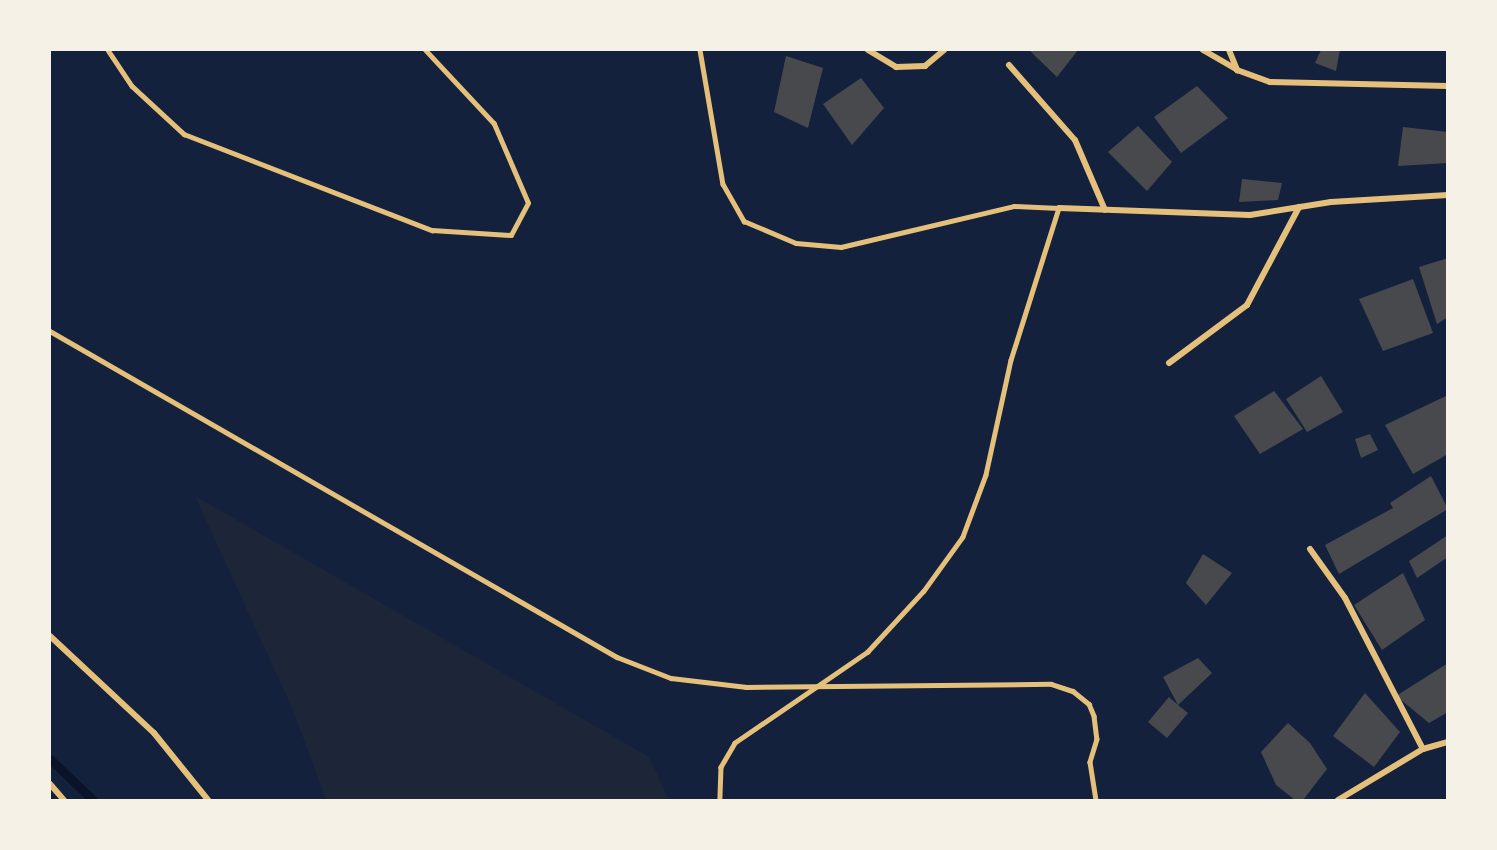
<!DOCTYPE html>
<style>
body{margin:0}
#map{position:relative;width:1497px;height:850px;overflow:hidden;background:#14213d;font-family:"Space Grotesk",sans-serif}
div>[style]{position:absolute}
.green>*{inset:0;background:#1d2539}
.stream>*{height:9px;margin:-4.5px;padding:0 4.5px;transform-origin:4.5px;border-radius:4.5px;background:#0b132b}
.building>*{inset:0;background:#48494c}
.service>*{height:4.5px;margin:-2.25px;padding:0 2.25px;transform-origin:2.25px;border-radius:2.25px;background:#e5c07b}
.minor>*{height:6px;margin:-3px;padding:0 3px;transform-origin:3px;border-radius:3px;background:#e5c07b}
span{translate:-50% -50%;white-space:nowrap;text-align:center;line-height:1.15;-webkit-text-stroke:4.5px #f6f1e7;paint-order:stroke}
.frame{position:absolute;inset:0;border:51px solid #f6f1e7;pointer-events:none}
</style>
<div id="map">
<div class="green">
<i style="clip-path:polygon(195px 496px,649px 757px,669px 800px,326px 800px,293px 710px)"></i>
</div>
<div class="stream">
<i style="left:50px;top:759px;width:59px;rotate:43.6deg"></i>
</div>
<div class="building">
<i style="clip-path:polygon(1029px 50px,1078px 50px,1057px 77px)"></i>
<i style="clip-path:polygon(1321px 50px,1340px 50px,1336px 71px,1315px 63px)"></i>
<i style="clip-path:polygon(786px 56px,823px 68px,808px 128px,774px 112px)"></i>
<i style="clip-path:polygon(861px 78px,884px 108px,852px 145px,823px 104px)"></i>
<i style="clip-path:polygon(1197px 86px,1228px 118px,1181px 153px,1154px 117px)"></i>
<i style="clip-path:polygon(1138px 126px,1172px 162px,1147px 191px,1108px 152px)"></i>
<i style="clip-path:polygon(1403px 127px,1448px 132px,1448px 163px,1398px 166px)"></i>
<i style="clip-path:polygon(1242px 179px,1282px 183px,1278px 200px,1239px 202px)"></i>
<i style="clip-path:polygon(1448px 258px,1448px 317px,1437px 324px,1419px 267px)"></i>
<i style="clip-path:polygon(1413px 279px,1433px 333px,1383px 351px,1359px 299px)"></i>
<i style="clip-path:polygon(1321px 376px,1343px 412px,1307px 432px,1286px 399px)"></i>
<i style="clip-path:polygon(1274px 391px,1303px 429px,1260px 454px,1234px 416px)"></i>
<i style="clip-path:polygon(1448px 395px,1448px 454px,1413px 474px,1385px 425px)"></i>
<i style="clip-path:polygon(1370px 434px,1378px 450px,1361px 458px,1355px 439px)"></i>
<i style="clip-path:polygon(1431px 476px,1448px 509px,1339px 574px,1325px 545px,1393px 508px,1390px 503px)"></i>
<i style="clip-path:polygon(1448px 535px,1448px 557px,1417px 578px,1409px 561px)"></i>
<i style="clip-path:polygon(1203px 554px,1232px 573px,1206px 605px,1186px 583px)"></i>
<i style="clip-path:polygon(1403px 573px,1425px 620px,1382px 650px,1354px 605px)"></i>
<i style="clip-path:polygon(1198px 658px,1212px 673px,1178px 705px,1188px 713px,1167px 738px,1148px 722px,1169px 697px,1178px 705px,1163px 677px)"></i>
<i style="clip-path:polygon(1448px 663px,1448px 712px,1429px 723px,1396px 696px)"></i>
<i style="clip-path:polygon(1365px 693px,1400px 732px,1374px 767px,1333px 736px)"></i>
<i style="clip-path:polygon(1288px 723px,1310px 743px,1327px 769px,1303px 800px,1295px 800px,1276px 785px,1261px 752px)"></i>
</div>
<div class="service">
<i style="left:108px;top:50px;width:43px;rotate:56.3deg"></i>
<i style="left:132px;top:86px;width:71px;rotate:42.7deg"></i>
<i style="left:184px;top:134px;width:266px;rotate:21.2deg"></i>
<i style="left:432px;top:230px;width:79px;rotate:3.6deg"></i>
<i style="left:511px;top:235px;width:36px;rotate:-62deg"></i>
<i style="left:528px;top:203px;width:86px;rotate:-113.3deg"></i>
<i style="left:494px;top:124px;width:101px;rotate:-133deg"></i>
<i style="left:700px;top:50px;width:136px;rotate:80.3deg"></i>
<i style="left:723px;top:184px;width:43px;rotate:60.4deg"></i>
<i style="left:744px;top:221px;width:56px;rotate:22.9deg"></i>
<i style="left:796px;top:243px;width:45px;rotate:5.1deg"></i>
<i style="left:841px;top:247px;width:178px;rotate:-13.3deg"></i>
<i style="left:1014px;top:206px;width:45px;rotate:2.5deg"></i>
<i style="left:1059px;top:208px;width:159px;rotate:107.5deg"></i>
<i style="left:1011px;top:360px;width:118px;rotate:102.3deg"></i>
<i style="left:986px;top:475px;width:66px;rotate:110.4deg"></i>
<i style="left:963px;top:537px;width:67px;rotate:125.8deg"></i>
<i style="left:924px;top:591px;width:83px;rotate:132.6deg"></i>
<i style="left:868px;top:652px;width:161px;rotate:145.6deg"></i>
<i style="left:735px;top:743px;width:28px;rotate:120deg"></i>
<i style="left:721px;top:767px;width:33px;rotate:92deg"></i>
<i style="left:50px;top:331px;width:654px;rotate:29.9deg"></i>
<i style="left:617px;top:657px;width:58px;rotate:21.3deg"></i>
<i style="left:671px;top:678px;width:76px;rotate:6.8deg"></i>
<i style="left:746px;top:687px;width:305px;rotate:-0.6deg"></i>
<i style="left:1051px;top:684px;width:23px;rotate:18deg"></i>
<i style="left:1073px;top:691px;width:21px;rotate:39deg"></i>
<i style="left:1089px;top:704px;width:13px;rotate:67deg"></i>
<i style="left:1094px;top:716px;width:23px;rotate:83deg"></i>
<i style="left:1097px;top:739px;width:24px;rotate:107deg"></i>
<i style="left:1090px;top:762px;width:38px;rotate:81deg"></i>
</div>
<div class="minor">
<i style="left:868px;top:50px;width:33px;rotate:31deg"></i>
<i style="left:896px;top:67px;width:29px;rotate:-2deg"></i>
<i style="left:925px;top:66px;width:25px;rotate:-40deg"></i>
<i style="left:1203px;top:50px;width:39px;rotate:30deg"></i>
<i style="left:1237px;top:70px;width:35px;rotate:20deg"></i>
<i style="left:1270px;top:82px;width:178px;rotate:1.3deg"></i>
<i style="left:1229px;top:50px;width:22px;rotate:68deg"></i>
<i style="left:1009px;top:65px;width:100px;rotate:48.7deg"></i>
<i style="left:1075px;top:140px;width:76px;rotate:66.8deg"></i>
<i style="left:1059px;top:208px;width:191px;rotate:2.1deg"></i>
<i style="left:1250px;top:215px;width:82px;rotate:-9.1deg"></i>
<i style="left:1331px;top:202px;width:117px;rotate:-3.4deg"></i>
<i style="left:1169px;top:363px;width:97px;rotate:-36.6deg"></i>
<i style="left:1247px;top:305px;width:111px;rotate:-62deg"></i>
<i style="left:1310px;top:549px;width:60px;rotate:54.5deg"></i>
<i style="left:1345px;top:598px;width:170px;rotate:62.7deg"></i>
<i style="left:50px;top:636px;width:142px;rotate:43deg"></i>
<i style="left:154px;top:733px;width:86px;rotate:51.1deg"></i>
<i style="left:50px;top:784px;width:21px;rotate:49deg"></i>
<i style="left:1338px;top:800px;width:99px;rotate:-31deg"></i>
<i style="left:1423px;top:749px;width:26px;rotate:-16deg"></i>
</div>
<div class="frame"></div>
</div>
